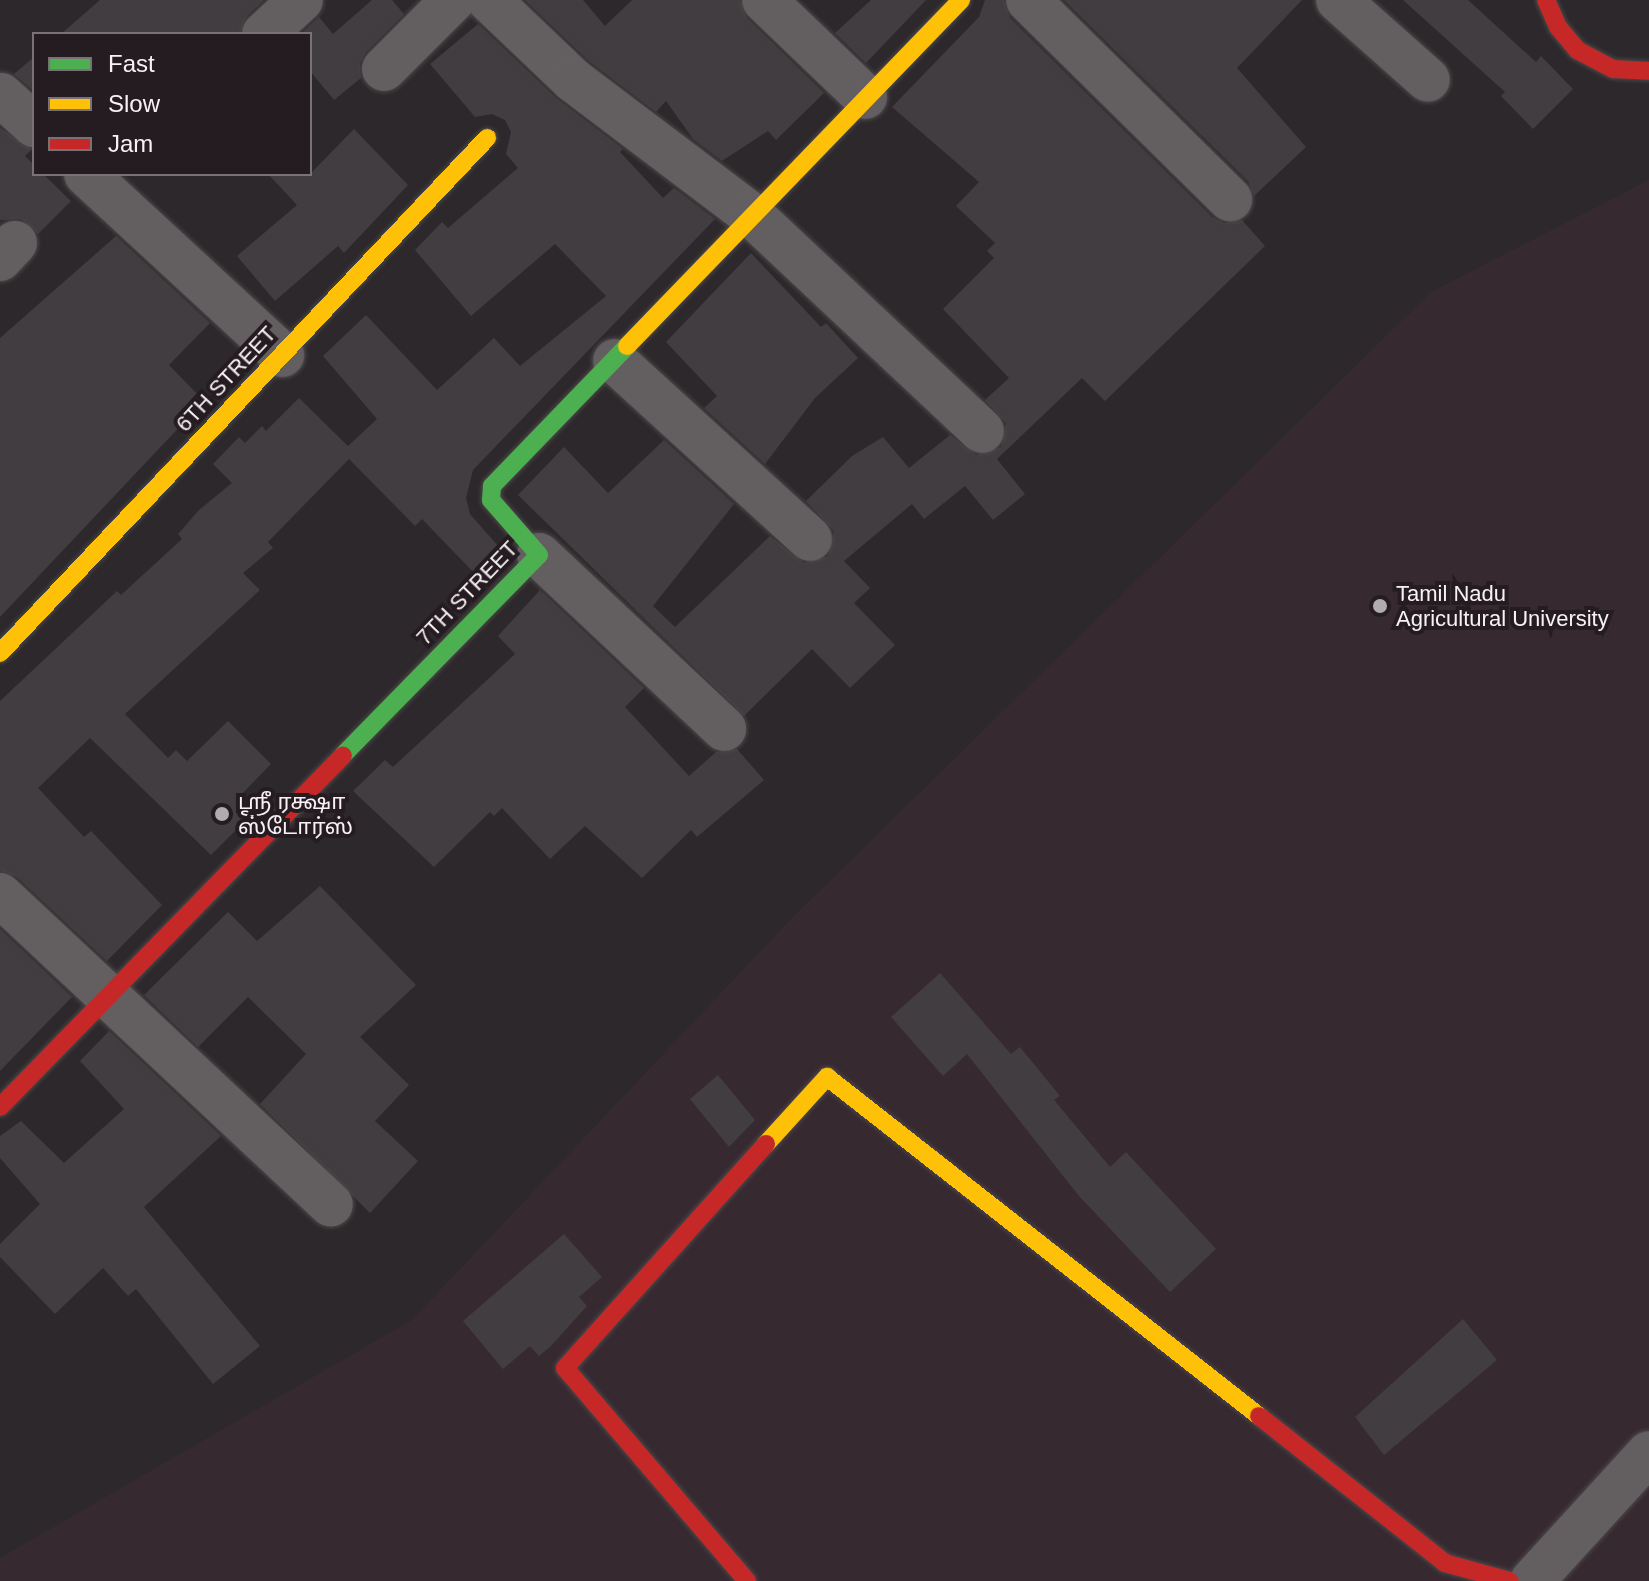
<!DOCTYPE html>
<meta charset="utf-8">
<style>
body{margin:0}
#map{position:relative;width:1649px;height:1581px;overflow:hidden;background:#2d282b;font-family:Helvetica,"Noto Sans Tamil",sans-serif}
div>[style]{position:absolute}
.built>*{inset:0;background:#372930}
.building>*{inset:0;background:#423d40}
.roads{filter:drop-shadow(0 0 2px #4a4749) drop-shadow(0 0 2px #4a4749)}
.street>*{height:44px;margin:-22px;padding:0 22px;transform-origin:22px;border-radius:22px;background:#635f61}
.fast>*{height:18px;margin:-9px;padding:0 9px;transform-origin:9px;border-radius:9px;background:#4caf50}
.slow>*{height:18px;margin:-9px;padding:0 9px;transform-origin:9px;border-radius:9px;background:#ffc107}
.jam>*{height:18px;margin:-9px;padding:0 9px;transform-origin:9px;border-radius:9px;background:#c62828}
.dots>*{width:22px;height:22px;translate:-50% -50%;box-sizing:border-box;border:4px solid #251c21;border-radius:50%}
span{translate:-50% -50%;white-space:nowrap;text-align:center;line-height:1.15;-webkit-text-stroke:8px #251c21;paint-order:stroke}
.street-label{font-size:22px;color:#f7f1f4}
.poi-label{font-size:22px;color:#f7f1f4}
.left{translate:0 -50%;text-align:left}
.legend{position:absolute;left:32px;top:32px;width:280px;height:144px;box-sizing:border-box;background:#251c21;border:2px solid #797175;margin:0;padding:10px 14px;list-style:none;font-size:24px;color:#f7f1f4}
.legend li{display:flex;align-items:center;gap:16px;height:40px}
.legend b{width:40px;border:2px solid #797175}
</style>
<div id="map">
<div class="built">
<i style="clip-path:polygon(1649px 180px,1649px 1581px,0 1581px,0 1558px,412px 1320px,791px 919px,1431px 292px)"></i>
</div>
<div class="building">
<i style="clip-path:polygon(100px 0,264px 0,247px 16px,240px 34px,61px 34px)"></i>
<i style="clip-path:polygon(372px 0,392px 0,404px 14px,366px 52px,360px 63px,361px 78px,334px 100px,310px 71px,310px 34px,301px 34px,319px 17px,333px 34px)"></i>
<i style="clip-path:polygon(525px 0,583px 0,605px 26px,632px 0,740px 0,747px 18px,824px 93px,776px 140px,768px 131px,722px 161px,693px 139px,666px 101px,656px 112px,589px 61px)"></i>
<i style="clip-path:polygon(871px 0,926px 0,866px 63px,835px 33px)"></i>
<i style="clip-path:polygon(985px 0,1004px 0,1010px 18px,1212px 217px,1224px 223px,1242px 220px,1265px 246px,1105px 401px,1082px 378px,997px 459px,1025px 494px,993px 520px,965px 486px,924px 519px,912px 504px,844px 561px,870px 588px,854px 603px,895px 645px,850px 688px,812px 649px,744px 716px,518px 495px,564px 447px,608px 493px,664px 440px,734px 504px,653px 606px,675px 627px,770px 536px,804px 563px,828px 556px,834px 531px,806px 501px,852px 456px,883px 437px,909px 468px,950px 435px,976px 455px,1001px 447px,1006px 423px,985px 400px,1009px 378px,943px 309px,994px 258px,987px 251px,995px 243px,956px 206px,979px 182px,892px 107px,979px 17px)"></i>
<i style="clip-path:polygon(1064px 0,1302px 0,1237px 68px,1306px 147px,1254px 196px,1248px 181px)"></i>
<i style="clip-path:polygon(1403px 0,1468px 0,1536px 62px,1541px 56px,1573px 89px,1533px 129px,1501px 96px,1505px 92px)"></i>
<i style="clip-path:polygon(478px 24px,556px 98px,623px 149px,620px 152px,663px 198px,674px 188px,715px 219px,473px 470px,466px 498px,470px 514px,505px 554px,480px 579px,422px 519px,415px 526px,349px 459px,268px 542px,273px 548px,243px 573px,260px 590px,125px 714px,168px 758px,176px 750px,187px 761px,228px 721px,271px 764px,237px 799px,252px 814px,211px 855px,90px 738px,38px 788px,84px 837px,91px 831px,162px 905px,107px 961px,17px 877px,0 871px,0 701px,117px 591px,121px 595px,182px 539px,178px 534px,199px 510px,232px 483px,213px 464px,239px 437px,245px 443px,262px 426px,266px 431px,299px 398px,348px 446px,377px 419px,323px 356px,366px 315px,437px 390px,494px 338px,520px 366px,606px 296px,555px 244px,471px 316px,415px 250px,442px 222px,448px 228px,518px 168px,506px 154px,511px 132px,505px 120px,492px 114px,475px 117px,430px 64px)"></i>
<i style="clip-path:polygon(34px 57px,34px 91px,14px 74px)"></i>
<i style="clip-path:polygon(0 128px,32px 149px,25px 156px,34px 165px,34px 174px,43px 174px,71px 201px,38px 234px,21px 219px,0 220px)"></i>
<i style="clip-path:polygon(354px 129px,408px 185px,344px 253px,338px 246px,275px 301px,237px 256px,297px 205px,268px 174px,310px 174px)"></i>
<i style="clip-path:polygon(116px 236px,210px 323px,169px 365px,204px 401px,0 617px,0 338px)"></i>
<i style="clip-path:polygon(751px 253px,821px 327px,826px 323px,858px 358px,815px 398px,765px 464px,704px 408px,717px 396px,666px 342px)"></i>
<i style="clip-path:polygon(540px 590px,644px 688px,625px 707px,689px 776px,716px 752px,737px 749px,764px 780px,697px 837px,691px 830px,642px 878px,585px 826px,550px 859px,502px 808px,494px 816px,490px 812px,434px 867px,353px 791px,385px 760px,393px 767px,515px 654px,498px 636px)"></i>
<i style="clip-path:polygon(320px 886px,416px 985px,360px 1037px,409px 1085px,375px 1121px,418px 1161px,370px 1213px,260px 1104px,306px 1054px,248px 997px,198px 1047px,144px 995px,228px 912px,257px 941px)"></i>
<i style="clip-path:polygon(0 929px,72px 997px,0 1071px)"></i>
<i style="clip-path:polygon(940px 973px,1011px 1054px,1020px 1047px,1060px 1096px,1054px 1100px,1110px 1167px,1126px 1152px,1216px 1249px,1170px 1292px,1079px 1196px,967px 1054px,943px 1076px,891px 1017px)"></i>
<i style="clip-path:polygon(109px 1031px,221px 1136px,144px 1207px,260px 1346px,213px 1384px,136px 1289px,128px 1296px,103px 1268px,55px 1314px,0 1257px,0 1244px,40px 1204px,0 1158px,0 1136px,21px 1121px,64px 1163px,124px 1109px,80px 1061px)"></i>
<i style="clip-path:polygon(718px 1075px,755px 1120px,729px 1147px,690px 1099px)"></i>
<i style="clip-path:polygon(564px 1234px,602px 1277px,579px 1297px,587px 1306px,550px 1347px,539px 1356px,530px 1346px,503px 1369px,463px 1321px)"></i>
<i style="clip-path:polygon(1463px 1319px,1497px 1360px,1384px 1455px,1355px 1417px)"></i>
</div>
<div class="roads">
<div class="street">
<i style="left:489px;top:0;width:116px;rotate:43.6deg"></i>
<i style="left:573px;top:80px;width:226px;rotate:37.1deg"></i>
<i style="left:753px;top:216px;width:314px;rotate:43.2deg"></i>
<i style="left:764px;top:0;width:140px;rotate:43.8deg"></i>
<i style="left:1028px;top:0;width:284px;rotate:44.6deg"></i>
<i style="left:1338px;top:0;width:120px;rotate:41.6deg"></i>
<i style="left:264px;top:34px;width:50px;rotate:-42.6deg"></i>
<i style="left:384px;top:69px;width:98px;rotate:-45deg"></i>
<i style="left:1px;top:95px;width:45px;rotate:42.3deg"></i>
<i style="left:86px;top:174px;width:267px;rotate:42.7deg"></i>
<i style="left:0;top:259px;width:22px;rotate:-47deg"></i>
<i style="left:615px;top:361px;width:264px;rotate:42.4deg"></i>
<i style="left:539px;top:555px;width:254px;rotate:43.2deg"></i>
<i style="left:0;top:895px;width:453px;rotate:43.1deg"></i>
<i style="left:1532px;top:1581px;width:173px;rotate:-47.6deg"></i>
</div>
<div class="fast">
<i style="left:343px;top:755px;width:280px;rotate:-45.6deg"></i>
<i style="left:539px;top:555px;width:73px;rotate:-131.1deg"></i>
<i style="left:491px;top:500px;width:14px;rotate:-86deg"></i>
<i style="left:492px;top:486px;width:194px;rotate:-46deg"></i>
</div>
<div class="slow">
<i style="left:627px;top:346px;width:481px;rotate:-46deg"></i>
<i style="left:0;top:653px;width:709px;rotate:-46.6deg"></i>
<i style="left:766px;top:1144px;width:91px;rotate:-47.7deg"></i>
<i style="left:827px;top:1077px;width:549px;rotate:38.12deg"></i>
</div>
<div class="jam">
<i style="left:1546px;top:0;width:30px;rotate:66deg"></i>
<i style="left:1558px;top:27px;width:30px;rotate:50deg"></i>
<i style="left:1577px;top:50px;width:41px;rotate:27.8deg"></i>
<i style="left:1613px;top:69px;width:36px;rotate:3deg"></i>
<i style="left:0;top:1107px;width:491px;rotate:-45.7deg"></i>
<i style="left:1259px;top:1416px;width:237px;rotate:38.3deg"></i>
<i style="left:1445px;top:1563px;width:67px;rotate:15.5deg"></i>
<i style="left:747px;top:1581px;width:280px;rotate:-130.5deg"></i>
<i style="left:565px;top:1368px;width:301px;rotate:-48.1deg"></i>
</div>
</div>
<div class="dots">
<i style="left:1380px;top:606px;background:#b0abae"></i>
<i style="left:222px;top:814px;background:#b0abae"></i>
</div>
<div class="street-label">
<span style="left:226px;top:379px;rotate:-47deg">6TH STREET</span>
<span style="left:467px;top:593px;rotate:-46deg">7TH STREET</span>
</div>
<div class="poi-label">
<span class="left" style="left:1396px;top:606px">Tamil Nadu<br>Agricultural University</span>
<span class="left" style="left:238px;top:814px">ஶ்ரீ ரக்ஷா<br>ஸ்டோர்ஸ்</span>
</div>
<ul class="legend">
<li><b style="height:10px;background:#4caf50"></b>Fast</li>
<li><b style="height:10px;background:#ffc107"></b>Slow</li>
<li><b style="height:10px;background:#c62828"></b>Jam</li>
</ul>
</div>
